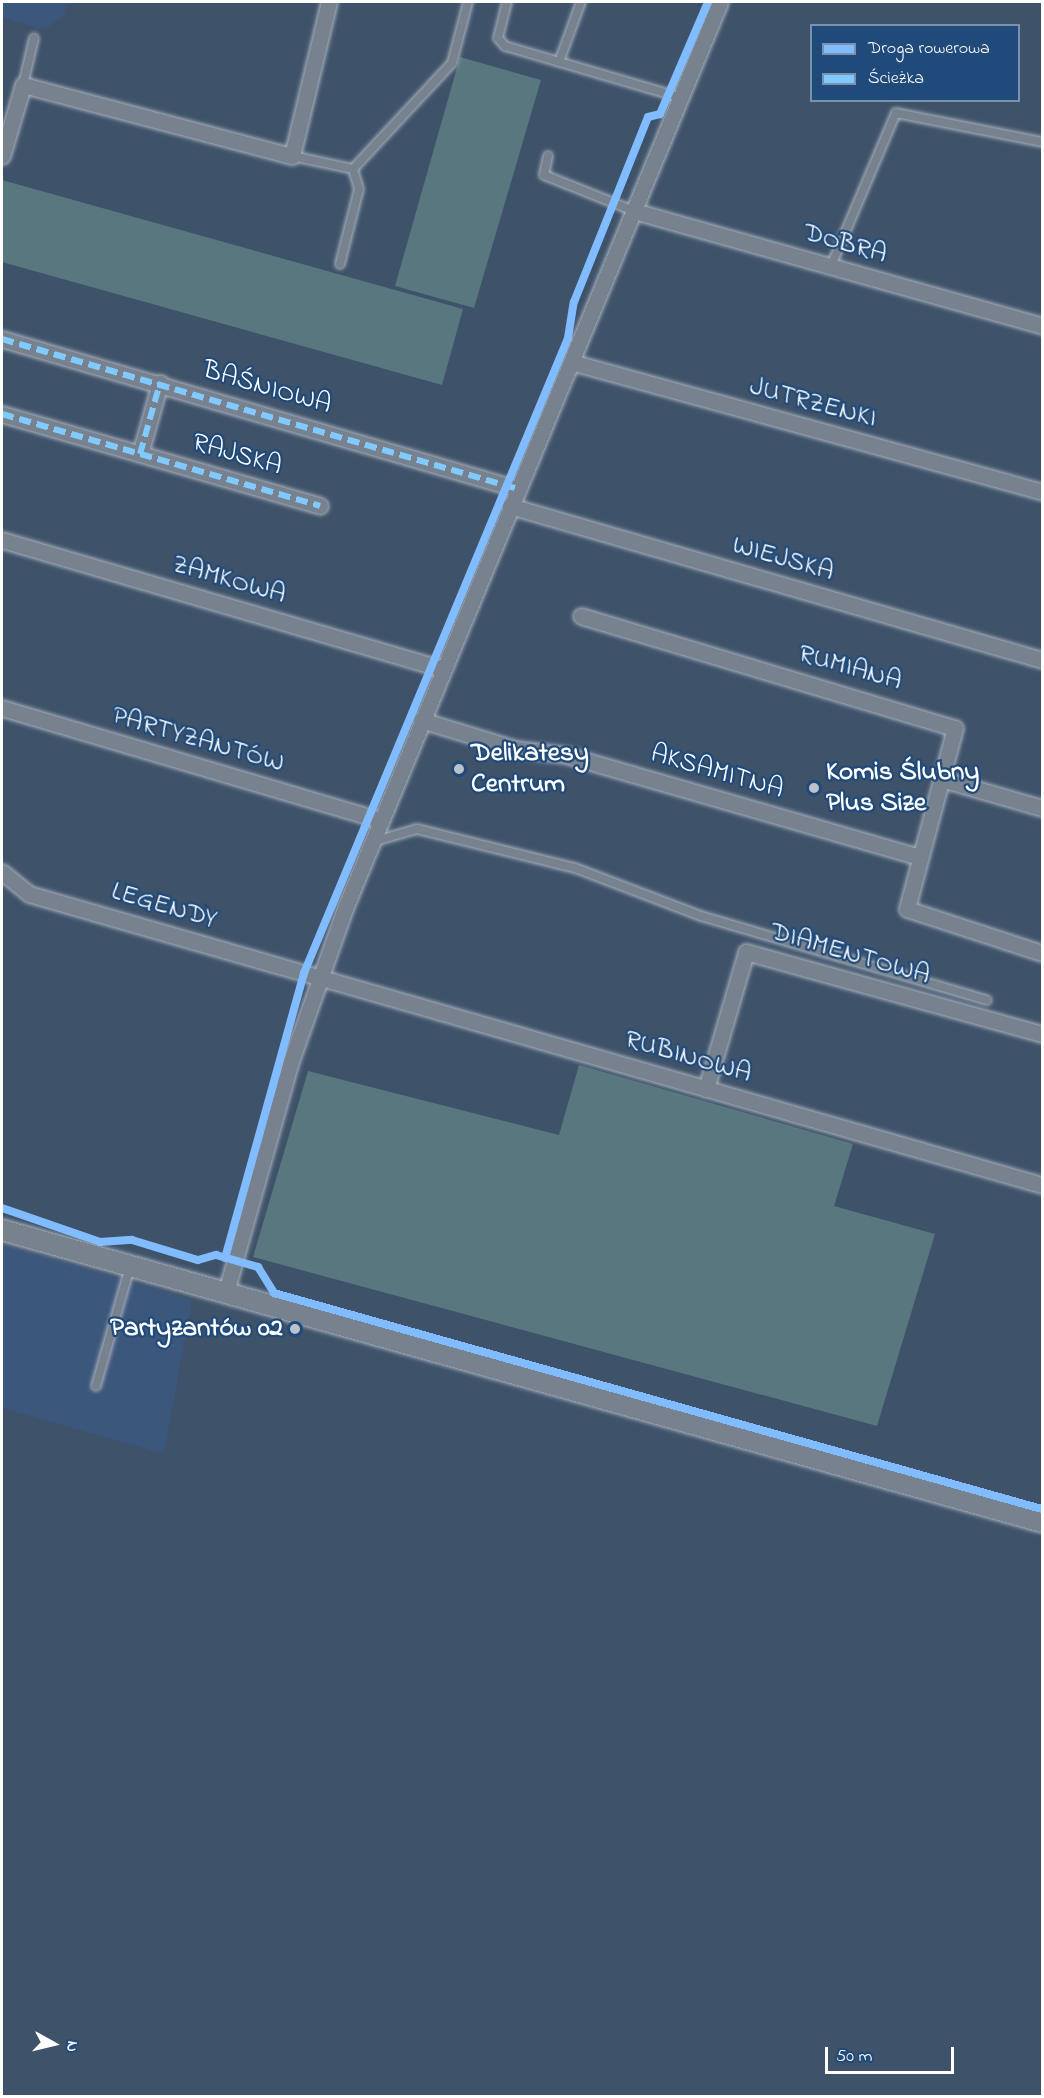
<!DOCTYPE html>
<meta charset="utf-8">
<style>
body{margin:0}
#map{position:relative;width:1044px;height:2098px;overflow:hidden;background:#3e526a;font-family:"Indie Flower",sans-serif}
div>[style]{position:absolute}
.built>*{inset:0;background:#3c577c}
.green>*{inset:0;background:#58777f}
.roads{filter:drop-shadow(0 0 2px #a8b1bc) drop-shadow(0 0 2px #a8b1bc)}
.service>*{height:8px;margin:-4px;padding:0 4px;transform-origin:4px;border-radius:4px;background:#77828e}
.minor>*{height:15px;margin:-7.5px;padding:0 7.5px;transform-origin:7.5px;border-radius:7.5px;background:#77828e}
.tertiary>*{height:20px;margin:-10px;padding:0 10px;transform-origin:10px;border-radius:10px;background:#77828e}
.quiet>*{height:6px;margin-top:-3px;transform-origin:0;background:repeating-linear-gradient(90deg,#80caff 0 12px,transparent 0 18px)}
.cycleway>*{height:8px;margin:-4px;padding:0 4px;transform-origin:4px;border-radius:4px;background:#80bcff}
.dots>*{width:16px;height:16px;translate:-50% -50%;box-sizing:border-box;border:3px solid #1f4a7a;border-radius:50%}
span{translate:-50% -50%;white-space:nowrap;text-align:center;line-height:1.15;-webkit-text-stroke:4.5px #1f4a7a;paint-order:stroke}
.street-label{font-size:27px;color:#fff}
.poi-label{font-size:27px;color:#fff;font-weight:700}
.left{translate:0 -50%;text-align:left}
.right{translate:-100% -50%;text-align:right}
.frame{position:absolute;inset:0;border:3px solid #fff;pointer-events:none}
.legend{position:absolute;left:810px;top:24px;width:210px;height:78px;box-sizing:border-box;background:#1f4a7a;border:2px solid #7992af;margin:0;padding:8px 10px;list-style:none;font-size:18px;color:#fff}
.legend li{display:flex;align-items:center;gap:12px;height:30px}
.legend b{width:30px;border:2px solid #7992af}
.north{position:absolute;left:24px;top:2014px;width:60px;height:60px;-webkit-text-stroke:4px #1f4a7a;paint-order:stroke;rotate:98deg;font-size:16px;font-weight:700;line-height:24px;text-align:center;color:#fff}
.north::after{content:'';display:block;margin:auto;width:21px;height:27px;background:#fff;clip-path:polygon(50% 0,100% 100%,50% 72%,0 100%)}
.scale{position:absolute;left:825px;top:2047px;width:129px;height:27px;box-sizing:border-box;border:3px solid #fff;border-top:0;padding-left:8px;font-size:18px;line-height:21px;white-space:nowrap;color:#fff;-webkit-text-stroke:4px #1f4a7a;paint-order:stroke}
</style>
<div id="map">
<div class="built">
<i style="clip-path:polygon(2px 2px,67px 2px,64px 16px,44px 30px,2px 17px)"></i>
<i style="clip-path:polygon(2px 1244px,192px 1300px,164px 1454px,2px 1408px)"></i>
</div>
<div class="green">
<i style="clip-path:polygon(460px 57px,541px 80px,474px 308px,395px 286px)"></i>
<i style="clip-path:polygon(2px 180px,463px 309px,442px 385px,2px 262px)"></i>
<i style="clip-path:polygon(579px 1065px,853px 1144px,834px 1206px,935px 1234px,877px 1426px,253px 1257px,308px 1071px,559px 1135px)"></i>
</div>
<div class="roads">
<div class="service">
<i style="left:507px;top:2px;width:37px;rotate:104deg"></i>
<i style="left:498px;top:38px;width:11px;rotate:49deg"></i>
<i style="left:505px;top:46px;width:184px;rotate:16.4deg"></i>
<i style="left:559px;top:62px;width:64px;rotate:-69.9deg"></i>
<i style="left:23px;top:85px;width:48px;rotate:-76.8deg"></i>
<i style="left:292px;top:156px;width:62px;rotate:12deg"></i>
<i style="left:548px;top:156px;width:19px;rotate:102deg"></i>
<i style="left:544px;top:175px;width:97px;rotate:21.8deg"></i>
<i style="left:353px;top:169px;width:145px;rotate:-47deg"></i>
<i style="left:452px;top:63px;width:63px;rotate:-75.3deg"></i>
<i style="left:340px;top:264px;width:77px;rotate:-75.8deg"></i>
<i style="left:359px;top:189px;width:21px;rotate:-107deg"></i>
<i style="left:831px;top:266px;width:166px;rotate:-67deg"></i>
<i style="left:896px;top:113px;width:149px;rotate:11.2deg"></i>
<i style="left:372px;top:842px;width:47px;rotate:-16.1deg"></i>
<i style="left:417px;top:829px;width:163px;rotate:13.9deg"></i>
<i style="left:575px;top:868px;width:135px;rotate:20.9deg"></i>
<i style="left:701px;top:916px;width:298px;rotate:16.4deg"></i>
<i style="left:96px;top:1386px;width:124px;rotate:-74.1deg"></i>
</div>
<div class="minor">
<i style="left:2px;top:156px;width:74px;rotate:-73.5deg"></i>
<i style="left:23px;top:85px;width:278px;rotate:14.8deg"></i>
<i style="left:292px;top:156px;width:158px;rotate:-76.5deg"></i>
<i style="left:634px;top:211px;width:424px;rotate:15.7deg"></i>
<i style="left:2px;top:339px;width:537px;rotate:16.21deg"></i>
<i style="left:571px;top:362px;width:489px;rotate:15.4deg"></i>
<i style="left:2px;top:414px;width:331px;rotate:16.1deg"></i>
<i style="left:140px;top:454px;width:74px;rotate:-74.3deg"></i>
<i style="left:510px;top:506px;width:554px;rotate:16.14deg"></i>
<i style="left:2px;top:540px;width:459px;rotate:16.3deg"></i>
<i style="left:581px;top:616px;width:390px;rotate:16.7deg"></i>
<i style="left:955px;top:728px;width:187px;rotate:104.9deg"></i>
<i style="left:907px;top:909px;width:142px;rotate:18.1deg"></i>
<i style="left:2px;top:708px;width:395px;rotate:16.5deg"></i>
<i style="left:421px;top:720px;width:99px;rotate:17deg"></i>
<i style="left:516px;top:749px;width:50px;rotate:6.8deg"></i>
<i style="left:566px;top:755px;width:367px;rotate:16.1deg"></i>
<i style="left:945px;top:780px;width:101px;rotate:16.1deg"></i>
<i style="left:2px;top:872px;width:35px;rotate:39deg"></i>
<i style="left:29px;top:894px;width:1054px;rotate:16.03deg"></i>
<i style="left:706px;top:1089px;width:143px;rotate:-73.7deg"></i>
<i style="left:746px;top:952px;width:307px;rotate:15.5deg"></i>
<i style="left:226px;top:1292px;width:237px;rotate:-74.3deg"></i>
<i style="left:290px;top:1064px;width:168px;rotate:-70.5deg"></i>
<i style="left:346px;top:906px;width:978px;rotate:-67.52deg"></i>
</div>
<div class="tertiary">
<i style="left:2px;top:1230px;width:1080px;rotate:15.68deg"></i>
</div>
</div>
<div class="quiet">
<i style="left:2px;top:339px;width:537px;rotate:16.21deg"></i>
<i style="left:2px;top:414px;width:331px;rotate:16.1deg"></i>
<i style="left:140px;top:454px;width:74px;rotate:-74.3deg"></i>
</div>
<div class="cycleway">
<i style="left:2px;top:1208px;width:104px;rotate:19.1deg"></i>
<i style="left:100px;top:1242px;width:32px;rotate:-4deg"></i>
<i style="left:132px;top:1240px;width:69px;rotate:16.9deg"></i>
<i style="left:198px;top:1260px;width:19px;rotate:-16deg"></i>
<i style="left:216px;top:1255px;width:44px;rotate:15.9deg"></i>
<i style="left:258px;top:1267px;width:31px;rotate:58deg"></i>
<i style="left:274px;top:1293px;width:798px;rotate:15.71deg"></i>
<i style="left:225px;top:1258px;width:296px;rotate:-74.5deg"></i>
<i style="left:304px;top:973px;width:688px;rotate:-67.42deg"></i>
<i style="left:568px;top:338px;width:36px;rotate:-81deg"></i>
<i style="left:574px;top:302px;width:199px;rotate:-68.2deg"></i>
<i style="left:648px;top:117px;width:12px;rotate:-14deg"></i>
<i style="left:660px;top:114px;width:122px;rotate:-66.8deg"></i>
</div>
<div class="dots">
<i style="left:459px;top:769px;background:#bbc2cb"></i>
<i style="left:814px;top:788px;background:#bbc2cb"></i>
<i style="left:295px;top:1329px;background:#bbc2cb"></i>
</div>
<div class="street-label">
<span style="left:845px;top:244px;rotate:16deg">DOBRA</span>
<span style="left:267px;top:388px;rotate:16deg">BAŚNIOWA</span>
<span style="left:813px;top:403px;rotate:15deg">JUTRZENKI</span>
<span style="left:237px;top:455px;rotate:16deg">RAJSKA</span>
<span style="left:783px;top:559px;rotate:16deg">WIEJSKA</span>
<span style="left:229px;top:580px;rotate:16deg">ZAMKOWA</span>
<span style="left:850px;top:668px;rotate:16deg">RUMIANA</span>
<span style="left:198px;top:740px;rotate:16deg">PARTYZANTÓW</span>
<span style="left:717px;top:772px;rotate:16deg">AKSAMITNA</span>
<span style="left:164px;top:906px;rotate:16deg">LEGENDY</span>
<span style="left:850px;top:954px;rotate:16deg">DIAMENTOWA</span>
<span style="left:688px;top:1057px;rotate:16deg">RUBINOWA</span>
</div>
<div class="poi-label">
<span class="left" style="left:471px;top:769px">Delikatesy<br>Centrum</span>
<span class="left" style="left:826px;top:788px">Komis Ślubny<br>Plus Size</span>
<span class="right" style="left:283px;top:1329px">Partyzantów 02</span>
</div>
<div class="frame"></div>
<ul class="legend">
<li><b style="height:8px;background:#80bcff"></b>Droga rowerowa</li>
<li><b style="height:8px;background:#80caff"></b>Ścieżka</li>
</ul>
<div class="north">N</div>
<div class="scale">50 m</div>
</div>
